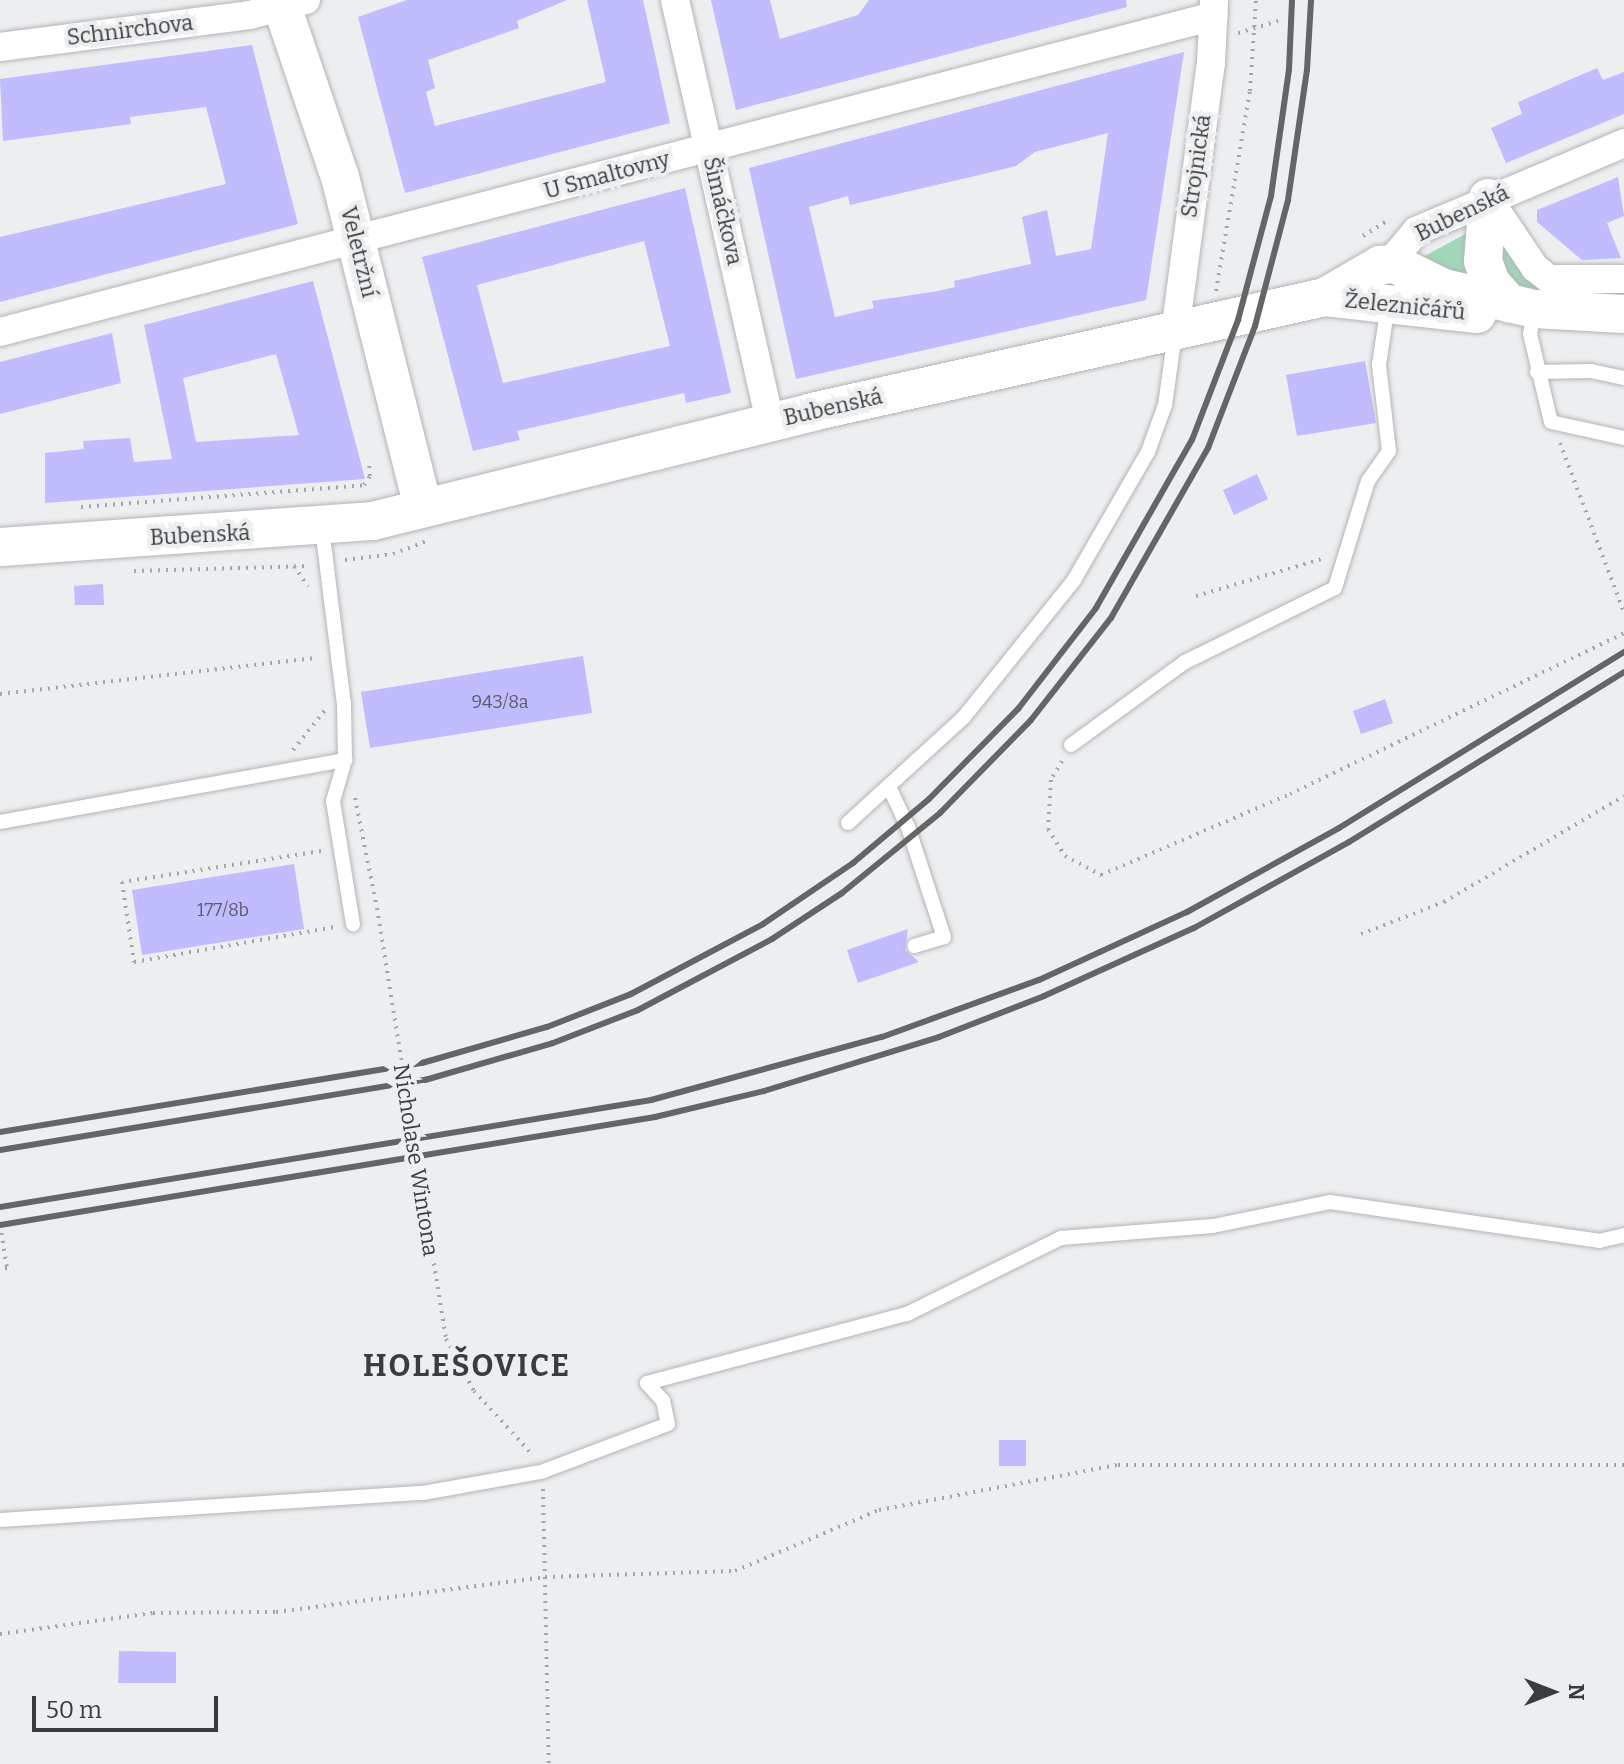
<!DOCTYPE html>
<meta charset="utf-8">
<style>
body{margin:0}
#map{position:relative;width:1624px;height:1764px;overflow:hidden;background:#eceef0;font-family:Bitter,serif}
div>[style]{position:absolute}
.green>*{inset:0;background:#a0d8b9}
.building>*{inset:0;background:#c0bcfd}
.path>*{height:4px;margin-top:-2px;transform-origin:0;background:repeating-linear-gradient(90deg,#a4a6a7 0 2px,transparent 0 8px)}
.roads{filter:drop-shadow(0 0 2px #b3b4b6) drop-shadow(0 0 2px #b3b4b6)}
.service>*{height:14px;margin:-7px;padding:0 7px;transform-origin:7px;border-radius:7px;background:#fff}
.minor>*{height:28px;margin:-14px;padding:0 14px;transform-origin:14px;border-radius:14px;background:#fff}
.secondary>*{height:38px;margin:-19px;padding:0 19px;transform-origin:19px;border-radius:19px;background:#fff}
.rail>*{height:6px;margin:-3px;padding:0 3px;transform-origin:3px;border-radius:3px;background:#646566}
span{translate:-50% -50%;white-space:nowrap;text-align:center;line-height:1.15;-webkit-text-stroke:8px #eceef0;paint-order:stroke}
.number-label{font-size:18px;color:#5c5c6d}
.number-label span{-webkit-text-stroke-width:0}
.street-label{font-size:22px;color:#3b3c3d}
.district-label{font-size:30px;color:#3b3c3d;font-weight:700;letter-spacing:2px}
.north{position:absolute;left:1512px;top:1652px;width:80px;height:80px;-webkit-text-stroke:6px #eceef0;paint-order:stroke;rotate:90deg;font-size:22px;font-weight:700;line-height:32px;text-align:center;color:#3b3c3d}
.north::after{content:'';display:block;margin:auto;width:28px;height:36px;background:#3b3c3d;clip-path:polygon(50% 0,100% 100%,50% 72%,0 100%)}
.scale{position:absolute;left:32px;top:1696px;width:186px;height:36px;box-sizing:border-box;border:4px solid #3b3c3d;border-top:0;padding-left:10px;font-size:24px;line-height:28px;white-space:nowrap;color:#3b3c3d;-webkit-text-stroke:6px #eceef0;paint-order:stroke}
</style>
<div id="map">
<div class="green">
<i style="clip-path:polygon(1467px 233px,1478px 283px,1421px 258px)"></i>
<i style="clip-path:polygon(1501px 244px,1535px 284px,1600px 289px,1602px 298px,1530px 293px,1510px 282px,1496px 246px)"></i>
</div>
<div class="building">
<i style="clip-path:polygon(407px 0,567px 0,517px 21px,519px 28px,428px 60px,435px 88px,426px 92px,435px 126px,606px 82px,587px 0,643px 0,670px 123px,405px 193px,358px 17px)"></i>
<i style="clip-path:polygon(711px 0,770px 0,780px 39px,858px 15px,869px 0,1126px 0,1127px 7px,736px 110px)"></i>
<i style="clip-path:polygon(252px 45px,298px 224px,0 302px,0 237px,226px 184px,206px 107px,130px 117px,131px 124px,3px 141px,0 79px)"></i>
<i style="clip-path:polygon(evenodd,1184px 52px,1146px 300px,796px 379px,749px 168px,1184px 52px,1108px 133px,1091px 249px,1056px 256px,1047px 210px,1022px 217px,1031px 264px,954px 281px,955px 287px,938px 291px,872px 301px,874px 308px,835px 317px,809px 207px,848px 196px,850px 205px,975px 176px,1016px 166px,1035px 152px,1108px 133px)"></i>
<i style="clip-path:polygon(1597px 68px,1603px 80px,1624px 72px,1624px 114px,1506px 163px,1491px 128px,1522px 114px,1518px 102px)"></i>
<i style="clip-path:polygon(1618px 177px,1624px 216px,1607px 223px,1621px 258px,1582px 260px,1537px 222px,1537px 210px)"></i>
<i style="clip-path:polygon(evenodd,685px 188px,731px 393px,686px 403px,684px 393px,517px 431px,520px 440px,473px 451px,422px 257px,685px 188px,644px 241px,670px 346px,503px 383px,477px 285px,644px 241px)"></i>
<i style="clip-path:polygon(evenodd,313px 281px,365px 479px,45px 503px,45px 453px,84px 449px,83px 441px,130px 438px,134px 462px,172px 459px,144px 325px,313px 281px,276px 354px,299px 435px,196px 442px,183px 378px,276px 354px)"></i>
<i style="clip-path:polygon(112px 333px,121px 383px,0 414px,0 362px)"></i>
<i style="clip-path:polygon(1365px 361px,1376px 423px,1297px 436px,1286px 375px)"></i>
<i style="clip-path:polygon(1257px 474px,1268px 499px,1234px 515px,1223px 490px)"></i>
<i style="clip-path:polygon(103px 584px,104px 605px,75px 605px,74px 586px)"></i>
<i style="clip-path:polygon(583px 656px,592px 713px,370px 748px,361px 692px)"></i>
<i style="clip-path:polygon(1385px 699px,1393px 723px,1361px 734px,1353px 711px)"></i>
<i style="clip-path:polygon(294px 864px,304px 929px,142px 955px,132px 890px)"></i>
<i style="clip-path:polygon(908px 929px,905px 950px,919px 962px,858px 983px,847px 950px)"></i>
<i style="clip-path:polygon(999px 1440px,1026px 1440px,1026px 1466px,999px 1466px)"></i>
<i style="clip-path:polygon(119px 1651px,176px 1652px,176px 1683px,118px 1683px)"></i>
</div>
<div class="path">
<i style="left:1238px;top:33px;width:42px;rotate:-16.7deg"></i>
<i style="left:1363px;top:236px;width:32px;rotate:-32deg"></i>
<i style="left:1216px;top:291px;width:203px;rotate:-80.4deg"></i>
<i style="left:1250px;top:91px;width:91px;rotate:-86.2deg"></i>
<i style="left:1560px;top:443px;width:181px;rotate:69.3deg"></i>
<i style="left:81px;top:507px;width:284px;rotate:-4.4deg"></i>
<i style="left:364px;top:485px;width:11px;rotate:-56deg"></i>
<i style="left:370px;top:476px;width:14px;rotate:-94deg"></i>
<i style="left:345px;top:560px;width:48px;rotate:-7.1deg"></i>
<i style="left:393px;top:554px;width:39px;rotate:-21deg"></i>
<i style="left:294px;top:566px;width:25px;rotate:56deg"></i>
<i style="left:134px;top:571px;width:175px;rotate:-1.6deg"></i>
<i style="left:1196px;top:596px;width:134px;rotate:-16.4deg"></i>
<i style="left:0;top:694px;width:320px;rotate:-6.5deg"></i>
<i style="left:293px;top:750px;width:51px;rotate:-51.3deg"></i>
<i style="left:1062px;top:761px;width:22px;rotate:120deg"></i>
<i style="left:1051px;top:780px;width:49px;rotate:93.5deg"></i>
<i style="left:1048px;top:829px;width:32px;rotate:58deg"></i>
<i style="left:1065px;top:856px;width:41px;rotate:27.8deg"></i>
<i style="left:1101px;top:875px;width:206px;rotate:-23.2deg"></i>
<i style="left:1290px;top:794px;width:371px;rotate:-25.7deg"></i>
<i style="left:355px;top:798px;width:112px;rotate:78.7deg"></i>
<i style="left:377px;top:908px;width:436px;rotate:80.9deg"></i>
<i style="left:446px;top:1339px;width:59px;rotate:61.7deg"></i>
<i style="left:474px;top:1391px;width:86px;rotate:47.4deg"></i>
<i style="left:321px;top:851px;width:201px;rotate:171.1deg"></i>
<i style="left:122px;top:882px;width:81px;rotate:81.5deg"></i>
<i style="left:134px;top:962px;width:204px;rotate:-9.9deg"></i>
<i style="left:1361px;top:934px;width:89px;rotate:-21.1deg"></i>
<i style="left:1444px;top:902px;width:209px;rotate:-30.5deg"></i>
<i style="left:0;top:1225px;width:44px;rotate:80.8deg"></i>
<i style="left:7px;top:1268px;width:7px;rotate:172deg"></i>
<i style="left:543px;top:1489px;width:275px;rotate:88.8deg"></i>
<i style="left:0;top:1634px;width:154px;rotate:-7.8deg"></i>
<i style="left:153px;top:1613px;width:123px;rotate:-0.5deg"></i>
<i style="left:276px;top:1612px;width:271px;rotate:-7.4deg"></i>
<i style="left:545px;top:1577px;width:190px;rotate:-1.8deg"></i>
<i style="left:735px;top:1571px;width:156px;rotate:-23deg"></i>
<i style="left:879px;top:1510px;width:243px;rotate:-10.7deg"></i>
<i style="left:1118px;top:1465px;width:506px"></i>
</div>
<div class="roads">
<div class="service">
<i style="left:1534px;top:310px;width:24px;rotate:99deg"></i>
<i style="left:1530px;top:334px;width:90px;rotate:76.6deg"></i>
<i style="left:1551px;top:422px;width:75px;rotate:12.4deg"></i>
<i style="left:1537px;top:372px;width:54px;rotate:-1.1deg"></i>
<i style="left:1591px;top:371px;width:34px;rotate:12deg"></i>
<i style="left:322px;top:528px;width:177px;rotate:82.9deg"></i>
<i style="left:344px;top:704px;width:56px;rotate:89deg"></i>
<i style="left:345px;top:760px;width:43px;rotate:106.3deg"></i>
<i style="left:333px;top:801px;width:125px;rotate:80.8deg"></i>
<i style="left:1071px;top:745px;width:141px;rotate:-36.1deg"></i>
<i style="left:1185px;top:662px;width:167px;rotate:-26.3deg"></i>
<i style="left:1335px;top:588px;width:112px;rotate:-72.9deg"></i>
<i style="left:1368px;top:481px;width:37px;rotate:-55deg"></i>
<i style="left:1389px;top:451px;width:87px;rotate:-96.6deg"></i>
<i style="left:1379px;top:365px;width:62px;rotate:-81.6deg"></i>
<i style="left:890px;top:789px;width:42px;rotate:64.7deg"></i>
<i style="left:908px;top:827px;width:116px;rotate:71.9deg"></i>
<i style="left:944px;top:937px;width:31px;rotate:163deg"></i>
<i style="left:0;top:822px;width:351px;rotate:-10.2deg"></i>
<i style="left:848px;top:823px;width:157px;rotate:-42.4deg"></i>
<i style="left:964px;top:717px;width:176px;rotate:-51.2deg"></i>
<i style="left:1074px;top:580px;width:148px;rotate:-60deg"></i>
<i style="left:1148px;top:452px;width:50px;rotate:-70.1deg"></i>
<i style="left:1165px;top:405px;width:72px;rotate:-82deg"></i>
<i style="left:0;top:1520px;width:424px;rotate:-3.7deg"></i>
<i style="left:423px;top:1493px;width:120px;rotate:-10.1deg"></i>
<i style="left:541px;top:1472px;width:136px;rotate:-20.7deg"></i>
<i style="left:668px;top:1424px;width:24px;rotate:-102deg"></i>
<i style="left:663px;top:1401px;width:24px;rotate:-132deg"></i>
<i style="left:647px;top:1383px;width:269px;rotate:-14.9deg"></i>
<i style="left:907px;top:1314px;width:172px;rotate:-26.3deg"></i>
<i style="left:1061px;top:1238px;width:152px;rotate:-4.5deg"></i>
<i style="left:1213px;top:1226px;width:119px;rotate:-11.6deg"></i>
<i style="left:1330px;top:1202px;width:272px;rotate:8.2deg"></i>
<i style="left:1599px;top:1241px;width:26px;rotate:-13deg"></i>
</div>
<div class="minor">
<i style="left:675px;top:0;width:433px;rotate:77.3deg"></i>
<i style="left:0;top:47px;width:252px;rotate:-7.3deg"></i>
<i style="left:250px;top:15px;width:58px;rotate:-15deg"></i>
<i style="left:1488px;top:198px;width:84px;rotate:56.1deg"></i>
<i style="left:1535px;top:268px;width:18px;rotate:38deg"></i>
<i style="left:1549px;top:279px;width:75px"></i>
<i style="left:1406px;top:277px;width:17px;rotate:-130deg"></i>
<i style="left:1395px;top:264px;width:10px;rotate:-79deg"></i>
<i style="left:1397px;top:254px;width:30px;rotate:-50deg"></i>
<i style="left:1416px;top:231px;width:226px;rotate:-22.9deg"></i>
<i style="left:0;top:332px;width:1254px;rotate:-14.59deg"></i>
<i style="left:1175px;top:332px;width:271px;rotate:-82.4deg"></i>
<i style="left:1211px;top:63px;width:62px;rotate:-87.2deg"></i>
</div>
<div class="secondary">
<i style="left:280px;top:0;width:187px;rotate:71.3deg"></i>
<i style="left:340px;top:177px;width:341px;rotate:75.9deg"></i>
<i style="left:1488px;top:198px;width:63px;rotate:94.5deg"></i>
<i style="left:1483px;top:261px;width:23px;rotate:70deg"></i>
<i style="left:1491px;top:283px;width:28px;rotate:48deg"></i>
<i style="left:1325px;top:297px;width:153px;rotate:6.4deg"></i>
<i style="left:0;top:547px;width:374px;rotate:-4deg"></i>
<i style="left:373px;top:521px;width:452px;rotate:-13.9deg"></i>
<i style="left:812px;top:412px;width:526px;rotate:-12.64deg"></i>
<i style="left:1325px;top:297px;width:64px;rotate:-30.2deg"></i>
<i style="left:1380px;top:265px;width:15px;rotate:-4deg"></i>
<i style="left:1395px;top:264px;width:55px;rotate:26.1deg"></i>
<i style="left:1444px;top:288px;width:92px;rotate:13.1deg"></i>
<i style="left:1534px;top:309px;width:90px;rotate:3.2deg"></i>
</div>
</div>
<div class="rail">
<i style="left:0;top:1132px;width:428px;rotate:-9.3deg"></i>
<i style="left:422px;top:1063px;width:130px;rotate:-16.1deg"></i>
<i style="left:547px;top:1027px;width:90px;rotate:-21.4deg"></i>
<i style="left:631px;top:994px;width:149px;rotate:-27.9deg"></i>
<i style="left:763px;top:924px;width:109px;rotate:-34.1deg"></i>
<i style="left:853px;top:863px;width:99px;rotate:-40.1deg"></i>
<i style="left:929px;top:799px;width:127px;rotate:-45.3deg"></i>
<i style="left:1018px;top:709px;width:128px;rotate:-52.3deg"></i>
<i style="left:1096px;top:608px;width:193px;rotate:-60.3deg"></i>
<i style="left:1192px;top:440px;width:129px;rotate:-69deg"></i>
<i style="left:1238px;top:320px;width:128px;rotate:-75.1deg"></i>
<i style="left:1271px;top:196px;width:128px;rotate:-81.9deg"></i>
<i style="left:1289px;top:69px;width:69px;rotate:-87.5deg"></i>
<i style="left:0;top:1150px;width:431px;rotate:-9.4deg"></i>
<i style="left:425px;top:1080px;width:133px;rotate:-16.1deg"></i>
<i style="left:553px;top:1043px;width:91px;rotate:-21.2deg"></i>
<i style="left:638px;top:1010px;width:152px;rotate:-27.9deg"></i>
<i style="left:772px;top:939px;width:84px;rotate:-33.3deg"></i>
<i style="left:842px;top:893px;width:127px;rotate:-39.2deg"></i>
<i style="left:940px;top:813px;width:130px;rotate:-45.6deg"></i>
<i style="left:1031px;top:720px;width:130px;rotate:-51.9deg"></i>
<i style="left:1111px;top:618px;width:196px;rotate:-60.3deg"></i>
<i style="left:1208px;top:448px;width:131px;rotate:-68.9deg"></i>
<i style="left:1255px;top:326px;width:130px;rotate:-75.3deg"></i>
<i style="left:1288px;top:200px;width:131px;rotate:-81.7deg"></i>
<i style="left:1307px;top:70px;width:70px;rotate:-86.7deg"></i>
<i style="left:0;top:1207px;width:660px;rotate:-9.33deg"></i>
<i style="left:651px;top:1100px;width:239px;rotate:-15.3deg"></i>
<i style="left:882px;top:1037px;width:167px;rotate:-20deg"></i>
<i style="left:1039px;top:980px;width:163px;rotate:-24.7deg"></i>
<i style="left:1187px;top:912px;width:174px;rotate:-28.9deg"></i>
<i style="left:1339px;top:828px;width:335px;rotate:-31.7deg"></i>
<i style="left:0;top:1225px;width:664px;rotate:-9.36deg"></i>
<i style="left:655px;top:1117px;width:112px;rotate:-13.4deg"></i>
<i style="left:764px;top:1091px;width:183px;rotate:-17.1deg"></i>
<i style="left:939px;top:1037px;width:113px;rotate:-21.3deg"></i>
<i style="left:1044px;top:996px;width:165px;rotate:-24.4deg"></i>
<i style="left:1194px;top:928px;width:177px;rotate:-29deg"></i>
<i style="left:1349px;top:842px;width:323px;rotate:-31.7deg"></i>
</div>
<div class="number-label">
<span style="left:500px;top:702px">943/8a</span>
<span style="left:223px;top:910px">177/8b</span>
</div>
<div class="street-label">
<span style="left:130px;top:30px;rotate:-7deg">Schnirchova</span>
<span style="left:1196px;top:166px;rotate:-82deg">Strojnická</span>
<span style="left:607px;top:175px;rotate:-15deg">U Smaltovny</span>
<span style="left:723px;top:211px;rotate:77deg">Šimáčkova</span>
<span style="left:1462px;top:213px;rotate:-26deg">Bubenská</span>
<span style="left:359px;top:252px;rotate:76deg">Veletržní</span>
<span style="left:1405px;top:306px;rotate:6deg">Železničářů</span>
<span style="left:833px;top:407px;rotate:-13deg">Bubenská</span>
<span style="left:200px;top:535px;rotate:-3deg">Bubenská</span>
<span style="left:416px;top:1160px;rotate:81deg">Nicholase Wintona</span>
</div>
<div class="district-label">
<span style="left:467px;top:1366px">HOLEŠOVICE</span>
</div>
<div class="north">N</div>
<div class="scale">50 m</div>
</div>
